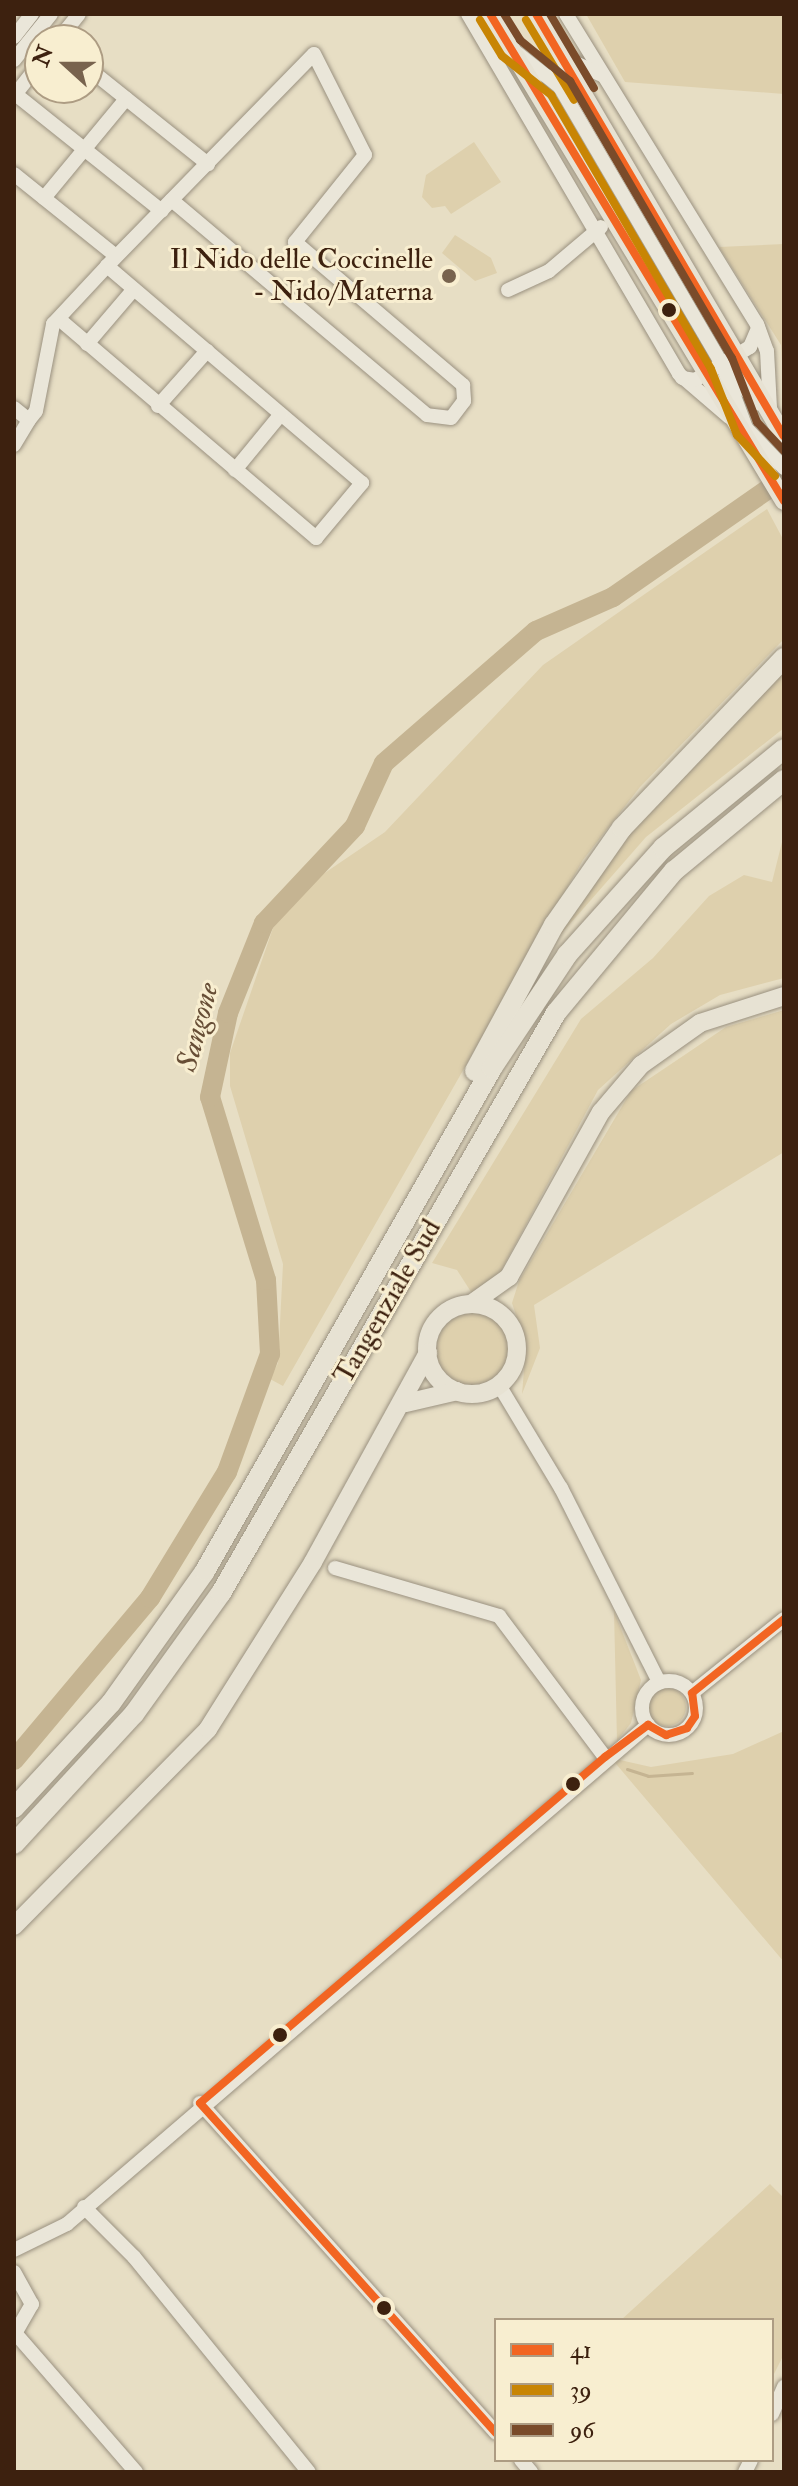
<!DOCTYPE html>
<style>
body{margin:0}
#map{position:relative;width:798px;height:2486px;overflow:hidden;background:#e7dec4;font-family:"IM FELL Double Pica",serif}
div>[style]{position:absolute}
.green>*{inset:0;background:#ded0ad}
.round{border-radius:50%}
.stream>*{height:3px;margin:-1.5px;padding:0 1.5px;transform-origin:1.5px;border-radius:1.5px;background:#c5b492}
.river>*{height:20px;margin:-10px;padding:0 10px;transform-origin:10px;border-radius:10px;background:#c5b492}
.roads{filter:drop-shadow(0 0 2px #9a9180) drop-shadow(0 0 2px #9a9180)}
.minor>*{height:14px;margin:-7px;padding:0 7px;transform-origin:7px;border-radius:7px;background:#eae6d9}
.minor>.ring{margin:-7px;padding:0;box-sizing:content-box;background:none;border:14px solid #eae6d9;border-radius:50%}
.major>*{height:18px;margin:-9px;padding:0 9px;transform-origin:9px;border-radius:9px;background:#e7e2d3}
.major>.ring{margin:-9px;padding:0;box-sizing:content-box;background:none;border:18px solid #e7e2d3;border-radius:50%}
.highway>*{height:20px;margin:-10px;padding:0 10px;transform-origin:10px;border-radius:10px;background:#e7e2d3}
.bus-1>*{height:8px;margin:-4px;padding:0 4px;transform-origin:4px;border-radius:4px;background:#f26522}
.bus-2>*{height:8px;margin:-4px;padding:0 4px;transform-origin:4px;border-radius:4px;background:#c88504}
.bus-3>*{height:8px;margin:-4px;padding:0 4px;transform-origin:4px;border-radius:4px;background:#7a4b2a}
.dots>*{width:22px;height:22px;translate:-50% -50%;box-sizing:border-box;border:4px solid #f8eed0;border-radius:50%}
span{translate:-50% -50%;white-space:nowrap;text-align:center;line-height:1.15;-webkit-text-stroke:6px #f8eed0;paint-order:stroke}
.poi-label{font-size:28px;color:#3d210f}
.right{translate:-100% -50%;text-align:right}
.street-label{font-size:28px;color:#3d210f}
.water-label{font-size:30px;color:#674e36;font-style:italic}
.frame{position:absolute;inset:0;border:16px solid #3d210f;pointer-events:none}
.legend{position:absolute;left:494px;top:2318px;width:280px;height:144px;box-sizing:border-box;background:#f8eed0;border:2px solid #ad9c83;margin:0;padding:10px 14px;list-style:none;font-size:24px;color:#3d210f}
.legend li{display:flex;align-items:center;gap:16px;height:40px}
.legend b{width:40px;border:2px solid #ad9c83}
.north{position:absolute;left:24px;top:24px;width:80px;height:80px;box-sizing:border-box;background:#f8eed0;border:2px solid #ad9c83;border-radius:50%;rotate:291deg;font-size:22px;font-weight:700;line-height:32px;text-align:center;color:#3d210f}
.north::after{content:'';display:block;margin:auto;width:28px;height:36px;background:#78634e;clip-path:polygon(50% 0,100% 100%,50% 72%,0 100%)}
</style>
<div id="map">
<div class="green">
<i style="clip-path:polygon(586px 14px,784px 14px,784px 94px,625px 82px)"></i>
<i style="clip-path:polygon(474px 142px,501px 182px,451px 214px,445px 206px,432px 208px,422px 197px,426px 175px)"></i>
<i style="clip-path:polygon(455px 235px,491px 258px,497px 273px,475px 281px,442px 253px)"></i>
<i style="clip-path:polygon(784px 244px,784px 394px,781px 345px,719px 247px)"></i>
<i style="clip-path:polygon(767px 509px,784px 541px,784px 639px,640px 787px,583px 860px,283px 1386px,270px 1379px,278px 1363px,283px 1264px,230px 1086px,230px 1053px,273px 928px,310px 883px,385px 832px,543px 665px)"></i>
<i style="clip-path:polygon(784px 668px,784px 728px,646px 837px,555px 941px,632px 826px)"></i>
<i style="clip-path:polygon(784px 834px,784px 978px,720px 995px,671px 1024px,598px 1090px,500px 1273px,473px 1295px,457px 1270px,432px 1263px,581px 1019px,653px 958px,709px 896px,744px 875px,772px 882px)"></i>
<i style="clip-path:polygon(784px 1010px,784px 1152px,534px 1305px,540px 1348px,522px 1394px,526px 1346px,512px 1303px,519px 1281px,631px 1091px,726px 1027px)"></i>
<i class="round" style="left:436px;top:1313px;width:74px;height:74px"></i>
<i style="clip-path:polygon(614px 1611px,641px 1680px,631px 1723px,617px 1741px)"></i>
<i class="round" style="left:648px;top:1688px;width:38px;height:38px"></i>
<i style="clip-path:polygon(784px 1731px,784px 1962px,611px 1758px,651px 1767px,733px 1754px)"></i>
<i style="clip-path:polygon(770px 2184px,784px 2198px,784px 2354px,774px 2374px,772px 2320px,621px 2320px)"></i>
</div>
<div class="stream">
<i style="left:627px;top:1769px;width:22px;rotate:18deg"></i>
<i style="left:648px;top:1776px;width:44px;rotate:-3.9deg"></i>
</div>
<div class="river">
<i style="left:14px;top:1760px;width:212px;rotate:-50deg"></i>
<i style="left:150px;top:1598px;width:148px;rotate:-58.6deg"></i>
<i style="left:227px;top:1472px;width:126px;rotate:-70deg"></i>
<i style="left:270px;top:1354px;width:74px;rotate:-93.1deg"></i>
<i style="left:266px;top:1280px;width:191px;rotate:-107deg"></i>
<i style="left:210px;top:1097px;width:86px;rotate:-77.9deg"></i>
<i style="left:228px;top:1013px;width:97px;rotate:-68.2deg"></i>
<i style="left:264px;top:923px;width:133px;rotate:-46.8deg"></i>
<i style="left:355px;top:826px;width:69px;rotate:-65.3deg"></i>
<i style="left:384px;top:763px;width:201px;rotate:-41deg"></i>
<i style="left:536px;top:631px;width:84px;rotate:-23.8deg"></i>
<i style="left:613px;top:597px;width:208px;rotate:-34.8deg"></i>
</div>
<div class="roads">
<div class="minor">
<i style="left:468px;top:14px;width:417px;rotate:59.6deg"></i>
<i style="left:679px;top:374px;width:66px;rotate:40.7deg"></i>
<i style="left:566px;top:14px;width:364px;rotate:58.4deg"></i>
<i style="left:757px;top:324px;width:29px;rotate:70deg"></i>
<i style="left:767px;top:351px;width:57px;rotate:87deg"></i>
<i style="left:14px;top:37px;width:29px;rotate:-52deg"></i>
<i style="left:58px;top:40px;width:33px;rotate:-51deg"></i>
<i style="left:553px;top:50px;width:38px;rotate:79deg"></i>
<i style="left:560px;top:87px;width:321px;rotate:59.7deg"></i>
<i style="left:722px;top:364px;width:68px;rotate:69.4deg"></i>
<i style="left:517px;top:53px;width:55px;rotate:38.3deg"></i>
<i style="left:562px;top:57px;width:44px;rotate:24.2deg"></i>
<i style="left:14px;top:60px;width:59px;rotate:-51.2deg"></i>
<i style="left:88px;top:68px;width:154px;rotate:38.7deg"></i>
<i style="left:14px;top:93px;width:189px;rotate:38.6deg"></i>
<i style="left:14px;top:96px;width:42px;rotate:-51.8deg"></i>
<i style="left:14px;top:174px;width:131px;rotate:38.8deg"></i>
<i style="left:44px;top:198px;width:129px;rotate:-50.4deg"></i>
<i style="left:508px;top:290px;width:45px;rotate:-24.9deg"></i>
<i style="left:549px;top:271px;width:68px;rotate:-40.2deg"></i>
<i style="left:59px;top:319px;width:338px;rotate:40.4deg"></i>
<i style="left:316px;top:538px;width:72px;rotate:-50.1deg"></i>
<i style="left:362px;top:483px;width:335px;rotate:-139.6deg"></i>
<i style="left:87px;top:344px;width:72px;rotate:-49.5deg"></i>
<i style="left:726px;top:367px;width:48px;rotate:49.3deg"></i>
<i style="left:682px;top:378px;width:13px;rotate:9deg"></i>
<i style="left:695px;top:380px;width:64px;rotate:-31deg"></i>
<i style="left:750px;top:347px;width:21px;rotate:-67deg"></i>
<i style="left:158px;top:406px;width:74px;rotate:-48.3deg"></i>
<i style="left:14px;top:408px;width:19px;rotate:39deg"></i>
<i style="left:29px;top:420px;width:11px;rotate:-52deg"></i>
<i style="left:36px;top:411px;width:89px;rotate:-78.9deg"></i>
<i style="left:53px;top:324px;width:79px;rotate:-47deg"></i>
<i style="left:107px;top:266px;width:296px;rotate:-45.7deg"></i>
<i style="left:314px;top:54px;width:113px;rotate:63.2deg"></i>
<i style="left:365px;top:155px;width:112px;rotate:128.8deg"></i>
<i style="left:295px;top:242px;width:221px;rotate:40.4deg"></i>
<i style="left:463px;top:385px;width:16px;rotate:86deg"></i>
<i style="left:464px;top:401px;width:21px;rotate:127deg"></i>
<i style="left:451px;top:418px;width:24px;rotate:-173deg"></i>
<i style="left:427px;top:415px;width:334px;rotate:-139.9deg"></i>
<i style="left:747px;top:429px;width:54px;rotate:46.5deg"></i>
<i style="left:14px;top:445px;width:29px;rotate:-59deg"></i>
<i style="left:235px;top:470px;width:72px;rotate:-50.6deg"></i>
<i style="left:499px;top:1385px;width:120px;rotate:59deg"></i>
<i style="left:561px;top:1488px;width:217px;rotate:63.2deg"></i>
<i style="left:335px;top:1568px;width:171px;rotate:16.3deg"></i>
<i style="left:499px;top:1616px;width:176px;rotate:53.1deg"></i>
<i class="ring" style="left:642px;top:1681px;width:40px;height:40px"></i>
<i style="left:692px;top:1693px;width:118px;rotate:-38.8deg"></i>
<i style="left:200px;top:2103px;width:443px;rotate:48.1deg"></i>
<i style="left:84px;top:2207px;width:71px;rotate:45deg"></i>
<i style="left:134px;top:2257px;width:277px;rotate:50.9deg"></i>
<i style="left:14px;top:2250px;width:59px;rotate:-26.1deg"></i>
<i style="left:67px;top:2224px;width:766px;rotate:-40.66deg"></i>
<i style="left:14px;top:2272px;width:37px;rotate:61deg"></i>
<i style="left:32px;top:2304px;width:36px;rotate:120deg"></i>
<i style="left:16px;top:2334px;width:183px;rotate:49deg"></i>
<i style="left:772px;top:2414px;width:30px;rotate:-66deg"></i>
<i style="left:521px;top:2460px;width:16px;rotate:50deg"></i>
<i style="left:745px;top:2472px;width:13px;rotate:-63deg"></i>
</div>
<div class="major">
<i style="left:490px;top:14px;width:569px;rotate:58.88deg"></i>
<i style="left:536px;top:14px;width:489px;rotate:59.6deg"></i>
<i style="left:471px;top:1304px;width:47px;rotate:-35.4deg"></i>
<i style="left:509px;top:1277px;width:189px;rotate:-60.9deg"></i>
<i style="left:601px;top:1112px;width:62px;rotate:-49.6deg"></i>
<i style="left:641px;top:1065px;width:72px;rotate:-35.4deg"></i>
<i style="left:700px;top:1023px;width:88px;rotate:-17.8deg"></i>
<i class="ring" style="left:427px;top:1304px;width:72px;height:72px"></i>
<i style="left:406px;top:1403px;width:52px;rotate:-13.2deg"></i>
<i style="left:14px;top:1926px;width:276px;rotate:-45.4deg"></i>
<i style="left:208px;top:1729px;width:197px;rotate:-57.8deg"></i>
<i style="left:313px;top:1562px;width:239px;rotate:-61.2deg"></i>
</div>
<div class="highway">
<i style="left:475px;top:1071px;width:166px;rotate:-61.6deg"></i>
<i style="left:554px;top:925px;width:118px;rotate:-55deg"></i>
<i style="left:622px;top:828px;width:235px;rotate:-46.4deg"></i>
<i style="left:14px;top:1808px;width:143px;rotate:-47.3deg"></i>
<i style="left:111px;top:1703px;width:162px;rotate:-54.5deg"></i>
<i style="left:205px;top:1571px;width:579px;rotate:-60.29deg"></i>
<i style="left:492px;top:1068px;width:136px;rotate:-56.4deg"></i>
<i style="left:567px;top:955px;width:144px;rotate:-48.1deg"></i>
<i style="left:663px;top:848px;width:156px;rotate:-39.3deg"></i>
<i style="left:14px;top:1844px;width:177px;rotate:-47.3deg"></i>
<i style="left:134px;top:1714px;width:149px;rotate:-54.3deg"></i>
<i style="left:221px;top:1593px;width:670px;rotate:-59.99deg"></i>
<i style="left:556px;top:1013px;width:185px;rotate:-50.3deg"></i>
<i style="left:674px;top:871px;width:143px;rotate:-39.6deg"></i>
</div>
</div>
<div class="bus-1">
<i style="left:490px;top:14px;width:569px;rotate:58.88deg"></i>
<i style="left:536px;top:14px;width:489px;rotate:59.6deg"></i>
<i style="left:496px;top:2433px;width:443px;rotate:-131.9deg"></i>
<i style="left:200px;top:2103px;width:533px;rotate:-40.51deg"></i>
<i style="left:605px;top:1757px;width:54px;rotate:-36.7deg"></i>
<i style="left:648px;top:1725px;width:21px;rotate:29deg"></i>
<i style="left:666px;top:1735px;width:22px;rotate:-18deg"></i>
<i style="left:687px;top:1728px;width:14px;rotate:-56deg"></i>
<i style="left:695px;top:1716px;width:23px;rotate:-97deg"></i>
<i style="left:692px;top:1693px;width:118px;rotate:-38.8deg"></i>
</div>
<div class="bus-2">
<i style="left:480px;top:20px;width:42px;rotate:58.6deg"></i>
<i style="left:502px;top:56px;width:63px;rotate:38.5deg"></i>
<i style="left:551px;top:95px;width:317px;rotate:59.7deg"></i>
<i style="left:711px;top:369px;width:71px;rotate:68.5deg"></i>
<i style="left:737px;top:435px;width:56px;rotate:47.2deg"></i>
<i style="left:526px;top:20px;width:93px;rotate:59deg"></i>
</div>
<div class="bus-3">
<i style="left:504px;top:14px;width:31px;rotate:58deg"></i>
<i style="left:520px;top:40px;width:65px;rotate:39.4deg"></i>
<i style="left:570px;top:81px;width:321px;rotate:59.7deg"></i>
<i style="left:732px;top:358px;width:69px;rotate:68.7deg"></i>
<i style="left:757px;top:422px;width:40px;rotate:47deg"></i>
<i style="left:550px;top:14px;width:86px;rotate:59.3deg"></i>
</div>
<div class="dots">
<i style="left:449px;top:276px;background:#78634e"></i>
<i style="left:669px;top:310px;background:#3d210f"></i>
<i style="left:573px;top:1784px;background:#3d210f"></i>
<i style="left:280px;top:2035px;background:#3d210f"></i>
<i style="left:384px;top:2308px;background:#3d210f"></i>
</div>
<div class="poi-label">
<span class="right" style="left:433px;top:276px">Il Nido delle Coccinelle<br>- Nido/Materna</span>
</div>
<div class="street-label">
<span style="left:388px;top:1302px;rotate:-60deg">Tangenziale Sud</span>
</div>
<div class="water-label">
<span style="left:198px;top:1027px;rotate:-75deg">Sangone</span>
</div>
<div class="frame"></div>
<ul class="legend">
<li><b style="height:10px;background:#f26522"></b>41</li>
<li><b style="height:10px;background:#c88504"></b>39</li>
<li><b style="height:10px;background:#7a4b2a"></b>96</li>
</ul>
<div class="north">N</div>
</div>
